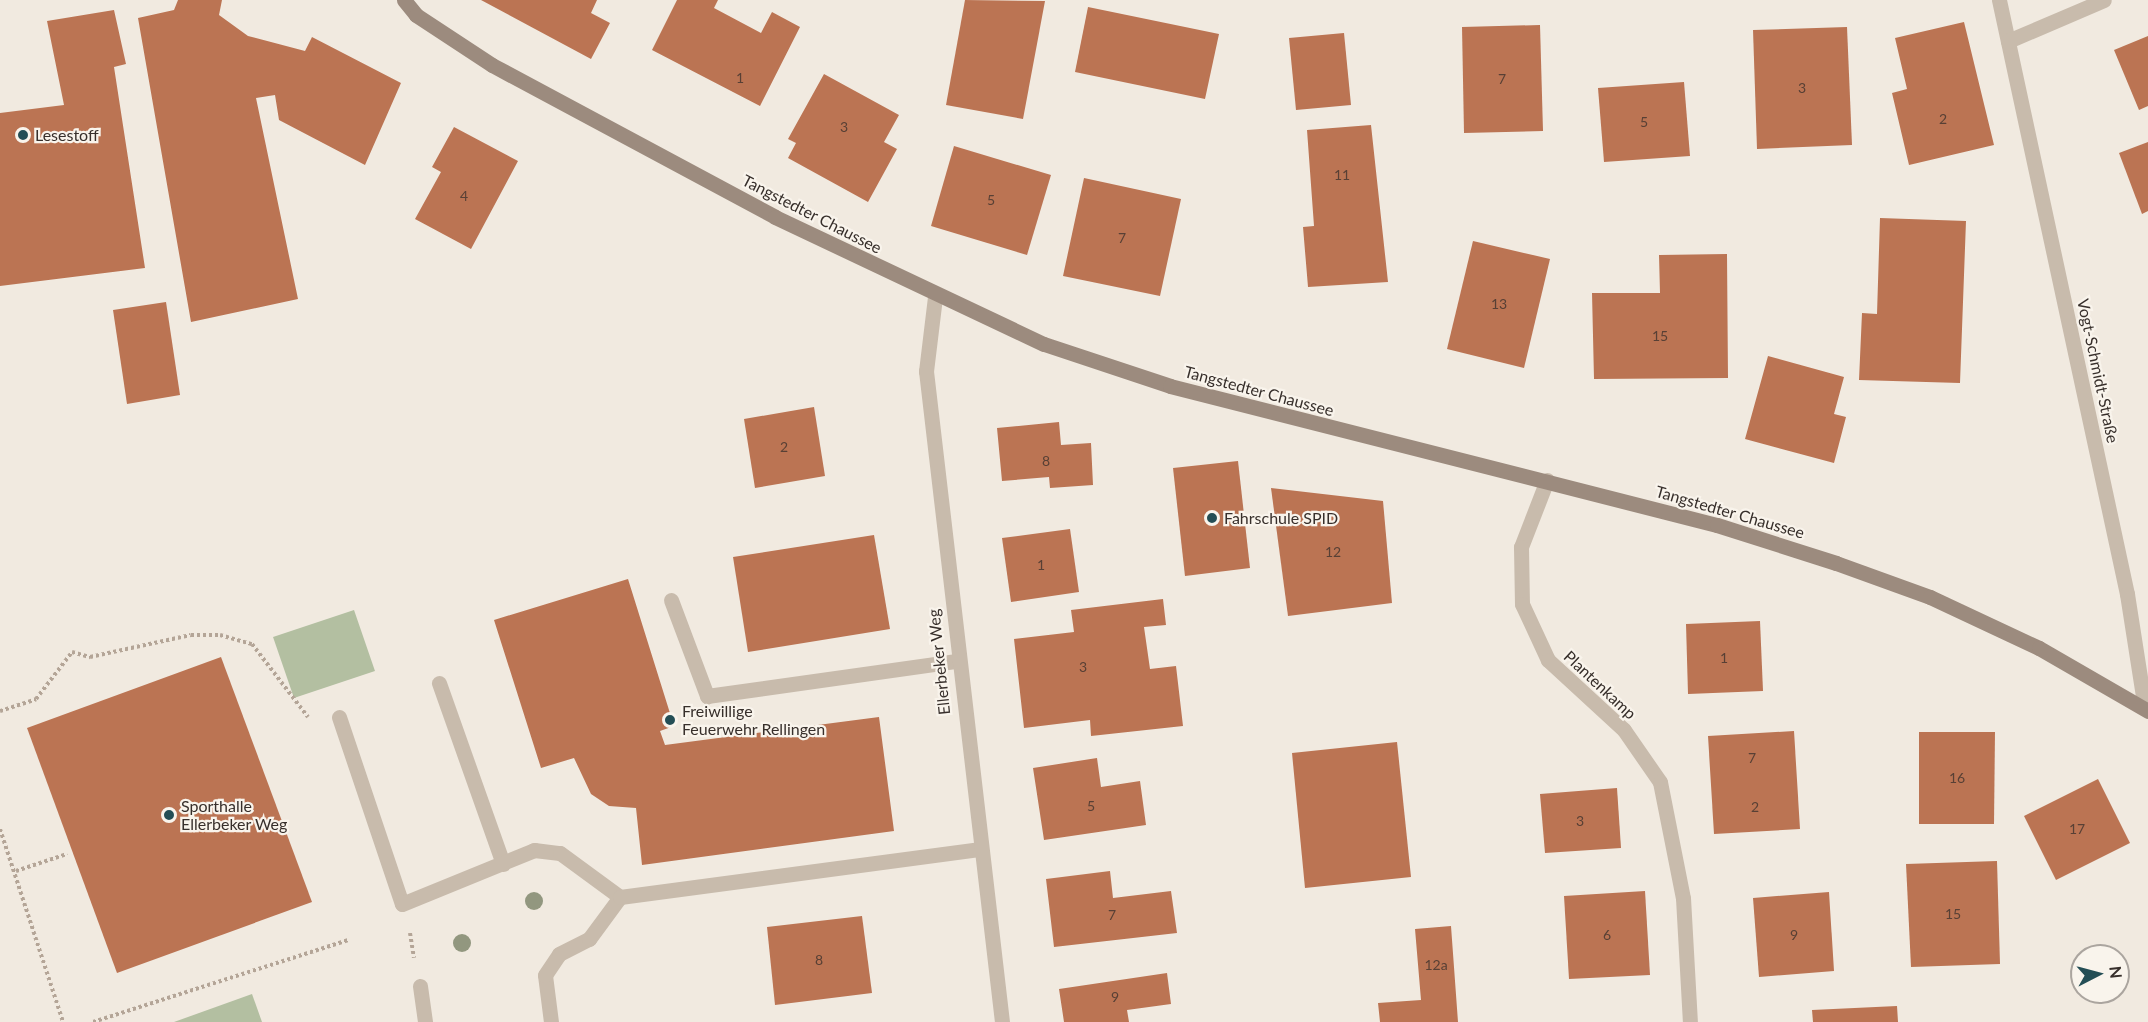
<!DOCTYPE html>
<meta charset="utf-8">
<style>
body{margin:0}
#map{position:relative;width:2148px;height:1022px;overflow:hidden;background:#f1eae0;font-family:Lato,sans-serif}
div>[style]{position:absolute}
.green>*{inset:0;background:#b3bfa1}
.building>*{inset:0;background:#bb7453}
.path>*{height:4px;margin-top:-2px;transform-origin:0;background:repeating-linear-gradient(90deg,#b4a597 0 3px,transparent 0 6px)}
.service>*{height:15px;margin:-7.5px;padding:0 7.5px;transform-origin:7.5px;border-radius:7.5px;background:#c8bbac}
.minor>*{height:15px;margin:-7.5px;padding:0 7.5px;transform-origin:7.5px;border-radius:7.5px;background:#c8bbac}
.tertiary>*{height:15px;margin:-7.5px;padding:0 7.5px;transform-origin:7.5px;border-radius:7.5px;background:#c8bbac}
.secondary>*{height:15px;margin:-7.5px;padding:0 7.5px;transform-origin:7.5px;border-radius:7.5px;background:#9c8b7e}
.trees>*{width:18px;height:18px;margin:-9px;border-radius:50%;background:#92977f}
.dots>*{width:16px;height:16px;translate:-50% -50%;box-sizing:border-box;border:3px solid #f9f4ec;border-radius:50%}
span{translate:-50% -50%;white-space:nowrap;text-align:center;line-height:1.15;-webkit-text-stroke:4.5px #f9f4ec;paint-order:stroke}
.number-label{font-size:14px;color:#584035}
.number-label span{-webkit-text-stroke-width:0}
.poi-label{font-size:16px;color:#372f2b}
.left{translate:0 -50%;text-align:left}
.street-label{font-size:16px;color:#372f2b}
.north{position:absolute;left:2070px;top:944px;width:60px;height:60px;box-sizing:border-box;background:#f9f4ec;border:2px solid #aba59f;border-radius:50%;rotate:84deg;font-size:16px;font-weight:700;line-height:24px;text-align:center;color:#372f2b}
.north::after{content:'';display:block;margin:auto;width:21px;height:27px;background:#244e55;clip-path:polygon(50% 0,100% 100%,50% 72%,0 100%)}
</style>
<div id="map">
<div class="green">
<i style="clip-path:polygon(354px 610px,375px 671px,294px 698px,273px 637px)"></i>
<i style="clip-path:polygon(252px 994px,262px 1022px,174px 1022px)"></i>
</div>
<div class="building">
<i style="clip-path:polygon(178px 0,222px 0,219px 15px,248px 36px,305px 51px,312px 37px,401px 83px,365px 165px,279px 120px,275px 95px,256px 98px,298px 299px,191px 322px,138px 18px,174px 10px)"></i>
<i style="clip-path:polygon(481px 0,597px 0,591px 13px,610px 23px,591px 59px)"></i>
<i style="clip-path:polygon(677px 0,718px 0,714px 8px,761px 33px,772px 12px,800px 27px,760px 106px,652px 50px)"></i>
<i style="clip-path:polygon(965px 0,1045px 1px,1023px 119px,946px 105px)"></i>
<i style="clip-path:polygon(1088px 7px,1219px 34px,1205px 99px,1075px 72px)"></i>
<i style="clip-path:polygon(114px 10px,126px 64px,114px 67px,145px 268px,0 286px,0 113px,64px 105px,47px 21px)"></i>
<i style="clip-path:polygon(1964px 22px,1994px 145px,1909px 165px,1892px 93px,1907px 89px,1895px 38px)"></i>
<i style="clip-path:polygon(1540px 25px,1543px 131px,1464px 133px,1462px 27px)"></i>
<i style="clip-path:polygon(1847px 27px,1852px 145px,1757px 149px,1753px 30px)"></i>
<i style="clip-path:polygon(1344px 33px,1351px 105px,1296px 110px,1289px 38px)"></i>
<i style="clip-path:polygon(2148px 36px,2148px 106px,2139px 110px,2114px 50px)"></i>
<i style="clip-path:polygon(824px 74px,899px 115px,884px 142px,897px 149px,868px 202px,788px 158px,796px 143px,788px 139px)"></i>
<i style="clip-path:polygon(1684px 82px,1690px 156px,1604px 162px,1598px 88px)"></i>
<i style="clip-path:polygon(1371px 125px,1388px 282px,1308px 287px,1303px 227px,1314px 226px,1307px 130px)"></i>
<i style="clip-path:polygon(454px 127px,518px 161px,471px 249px,415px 219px,441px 172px,432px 167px)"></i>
<i style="clip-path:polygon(2148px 142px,2148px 211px,2142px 214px,2119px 153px)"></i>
<i style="clip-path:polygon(954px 146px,1051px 175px,1027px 255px,931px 226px)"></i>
<i style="clip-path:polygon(1084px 178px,1181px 199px,1160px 296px,1063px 276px)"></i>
<i style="clip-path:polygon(1880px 218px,1966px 221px,1960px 383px,1859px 380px,1862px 313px,1877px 314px)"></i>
<i style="clip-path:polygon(1473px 241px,1550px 259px,1524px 368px,1447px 349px)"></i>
<i style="clip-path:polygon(1727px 254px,1728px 378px,1594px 379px,1592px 293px,1660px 293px,1659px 255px)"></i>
<i style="clip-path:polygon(166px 302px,180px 395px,127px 404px,113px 310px)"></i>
<i style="clip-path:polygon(1768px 356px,1844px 377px,1834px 414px,1846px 417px,1834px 463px,1745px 439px)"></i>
<i style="clip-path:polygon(814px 407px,825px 476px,755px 488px,744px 419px)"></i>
<i style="clip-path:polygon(1059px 422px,1061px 445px,1091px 443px,1093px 485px,1050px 488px,1049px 477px,1002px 481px,997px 428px)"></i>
<i style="clip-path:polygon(1238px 461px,1250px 568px,1185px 576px,1173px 468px)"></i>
<i style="clip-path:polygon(1271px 488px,1383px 501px,1392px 603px,1288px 616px)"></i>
<i style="clip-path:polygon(1070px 529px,1079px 592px,1011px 602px,1002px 538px)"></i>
<i style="clip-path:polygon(874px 535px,890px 629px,748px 652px,733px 557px)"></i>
<i style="clip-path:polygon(628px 579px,674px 726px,660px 731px,665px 745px,879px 717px,894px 831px,642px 865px,636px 808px,609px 806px,591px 794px,574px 758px,541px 768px,494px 620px)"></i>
<i style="clip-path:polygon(1163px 599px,1166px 625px,1144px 627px,1150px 669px,1176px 666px,1183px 726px,1091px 736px,1090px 720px,1024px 728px,1014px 639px,1074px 632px,1071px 610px)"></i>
<i style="clip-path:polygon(1760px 621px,1763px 691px,1688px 694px,1686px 624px)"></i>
<i style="clip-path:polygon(221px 657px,312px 902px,117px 973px,27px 728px)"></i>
<i style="clip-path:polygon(1794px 731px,1800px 829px,1714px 834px,1708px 736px)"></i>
<i style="clip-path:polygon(1919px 732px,1995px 732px,1994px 824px,1919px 824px)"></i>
<i style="clip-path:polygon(1397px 742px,1411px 877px,1305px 888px,1292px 753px)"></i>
<i style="clip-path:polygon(1097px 758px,1101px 787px,1140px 781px,1146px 825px,1044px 840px,1033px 768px)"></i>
<i style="clip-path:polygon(2098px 779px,2130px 843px,2056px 880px,2024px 816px)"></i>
<i style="clip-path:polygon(1617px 788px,1621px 848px,1545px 853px,1540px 794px)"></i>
<i style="clip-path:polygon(1997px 861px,2000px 964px,1911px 967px,1906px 864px)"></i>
<i style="clip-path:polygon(1110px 871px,1113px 898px,1171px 891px,1177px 933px,1054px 947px,1046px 879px)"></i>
<i style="clip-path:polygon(1645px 891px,1650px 975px,1569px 979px,1564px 896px)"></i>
<i style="clip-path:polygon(1829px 892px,1834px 971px,1759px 977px,1753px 898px)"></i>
<i style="clip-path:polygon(862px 916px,872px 993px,775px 1005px,767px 927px)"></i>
<i style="clip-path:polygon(1451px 926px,1458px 1022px,1380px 1022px,1378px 1003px,1421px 1000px,1415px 929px)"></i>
<i style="clip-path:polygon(1167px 973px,1171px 1004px,1127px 1010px,1129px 1022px,1064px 1022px,1059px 989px)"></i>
<i style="clip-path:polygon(1897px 1006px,1898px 1022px,1813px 1022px,1812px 1010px)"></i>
</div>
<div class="path">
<i style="left:0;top:711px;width:38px;rotate:-18deg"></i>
<i style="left:36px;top:699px;width:59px;rotate:-52.5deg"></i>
<i style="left:72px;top:652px;width:19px;rotate:16deg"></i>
<i style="left:90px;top:657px;width:103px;rotate:-12.3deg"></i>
<i style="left:191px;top:635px;width:29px"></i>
<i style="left:220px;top:635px;width:33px;rotate:16deg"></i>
<i style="left:252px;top:644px;width:92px;rotate:52.5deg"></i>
<i style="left:0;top:829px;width:203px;rotate:71.9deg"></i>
<i style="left:16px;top:871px;width:54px;rotate:-18.4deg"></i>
<i style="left:410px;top:933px;width:25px;rotate:81deg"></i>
<i style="left:93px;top:1022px;width:269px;rotate:-17.8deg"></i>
</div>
<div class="service">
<i style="left:671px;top:600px;width:103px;rotate:69.4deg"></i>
<i style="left:707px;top:696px;width:252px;rotate:-8deg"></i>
<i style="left:439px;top:683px;width:192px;rotate:70.5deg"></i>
<i style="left:339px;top:717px;width:197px;rotate:71.4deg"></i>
<i style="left:402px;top:904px;width:143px;rotate:-22.2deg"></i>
<i style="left:534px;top:850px;width:26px;rotate:7deg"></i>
<i style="left:560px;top:853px;width:74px;rotate:36.3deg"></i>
<i style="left:420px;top:986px;width:36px;rotate:82deg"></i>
<i style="left:551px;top:1022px;width:47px;rotate:-97.3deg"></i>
<i style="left:545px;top:975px;width:25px;rotate:-56deg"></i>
<i style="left:559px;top:954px;width:34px;rotate:-27deg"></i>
<i style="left:589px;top:939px;width:52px;rotate:-53.6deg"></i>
<i style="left:620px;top:897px;width:362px;rotate:-7.6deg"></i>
</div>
<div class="minor">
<i style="left:1999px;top:0;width:608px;rotate:77.84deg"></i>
<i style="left:2127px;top:594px;width:116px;rotate:81.1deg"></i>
<i style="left:2008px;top:41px;width:104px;rotate:-23.1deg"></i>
<i style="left:1547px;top:480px;width:72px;rotate:111.2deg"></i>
<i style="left:1521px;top:547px;width:57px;rotate:89deg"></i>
<i style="left:1522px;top:604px;width:62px;rotate:65.1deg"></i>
<i style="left:1548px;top:660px;width:103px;rotate:42.6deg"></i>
<i style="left:1624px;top:730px;width:63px;rotate:55.3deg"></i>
<i style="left:1660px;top:782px;width:118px;rotate:78.8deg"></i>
<i style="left:1683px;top:898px;width:124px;rotate:86.8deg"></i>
</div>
<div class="tertiary">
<i style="left:935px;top:297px;width:75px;rotate:96.9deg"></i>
<i style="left:926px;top:371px;width:655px;rotate:83.34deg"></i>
</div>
<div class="secondary">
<i style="left:404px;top:0;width:19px;rotate:51deg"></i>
<i style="left:416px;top:15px;width:91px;rotate:33.3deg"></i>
<i style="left:492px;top:65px;width:321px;rotate:28.2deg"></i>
<i style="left:775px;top:217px;width:297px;rotate:25.3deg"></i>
<i style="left:1044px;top:344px;width:133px;rotate:18.4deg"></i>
<i style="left:1170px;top:386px;width:564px;rotate:14.26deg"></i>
<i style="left:1717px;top:525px;width:125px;rotate:17.7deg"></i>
<i style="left:1836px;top:563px;width:100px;rotate:19.9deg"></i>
<i style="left:1930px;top:597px;width:120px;rotate:25.1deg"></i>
<i style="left:2039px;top:648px;width:126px;rotate:30deg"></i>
</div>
<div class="trees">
<i style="left:534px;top:901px"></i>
<i style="left:462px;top:943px"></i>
</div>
<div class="dots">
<i style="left:23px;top:135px;background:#244e55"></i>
<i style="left:1212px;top:518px;background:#244e55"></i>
<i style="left:670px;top:720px;background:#244e55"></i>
<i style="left:169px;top:815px;background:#244e55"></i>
</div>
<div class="number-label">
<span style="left:740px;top:78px">1</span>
<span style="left:1502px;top:79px">7</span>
<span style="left:1802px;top:88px">3</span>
<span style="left:1943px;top:119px">2</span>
<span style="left:1644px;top:122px">5</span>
<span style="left:844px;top:127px">3</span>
<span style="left:1342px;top:175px">11</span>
<span style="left:464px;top:196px">4</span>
<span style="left:991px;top:200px">5</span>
<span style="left:1122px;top:238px">7</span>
<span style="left:1499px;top:304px">13</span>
<span style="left:1660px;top:336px">15</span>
<span style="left:784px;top:447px">2</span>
<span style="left:1046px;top:461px">8</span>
<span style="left:1333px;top:552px">12</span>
<span style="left:1041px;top:565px">1</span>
<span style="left:1724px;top:658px">1</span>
<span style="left:1083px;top:667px">3</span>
<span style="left:1752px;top:758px">7</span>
<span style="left:1957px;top:778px">16</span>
<span style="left:1091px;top:806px">5</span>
<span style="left:1755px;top:807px">2</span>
<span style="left:1580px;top:821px">3</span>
<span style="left:2077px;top:829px">17</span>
<span style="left:1953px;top:914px">15</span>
<span style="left:1112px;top:915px">7</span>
<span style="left:1607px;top:935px">6</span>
<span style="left:1794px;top:935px">9</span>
<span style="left:819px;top:960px">8</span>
<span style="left:1436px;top:965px">12a</span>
<span style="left:1115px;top:997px">9</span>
</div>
<div class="poi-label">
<span class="left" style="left:35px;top:135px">Lesestoff</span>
<span class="left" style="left:1224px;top:518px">Fahrschule SPID</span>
<span class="left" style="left:682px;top:720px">Freiwillige<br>Feuerwehr Rellingen</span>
<span class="left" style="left:181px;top:815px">Sporthalle<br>Ellerbeker Weg</span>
</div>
<div class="street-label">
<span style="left:812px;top:214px;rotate:27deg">Tangstedter Chaussee</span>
<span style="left:2098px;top:371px;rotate:78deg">Vogt-Schmidt-Straße</span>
<span style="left:1259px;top:391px;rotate:15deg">Tangstedter Chaussee</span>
<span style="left:1730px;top:512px;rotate:16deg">Tangstedter Chaussee</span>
<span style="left:939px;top:662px;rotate:-96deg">Ellerbeker Weg</span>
<span style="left:1600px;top:685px;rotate:43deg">Plantenkamp</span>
</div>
<div class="north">N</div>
</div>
